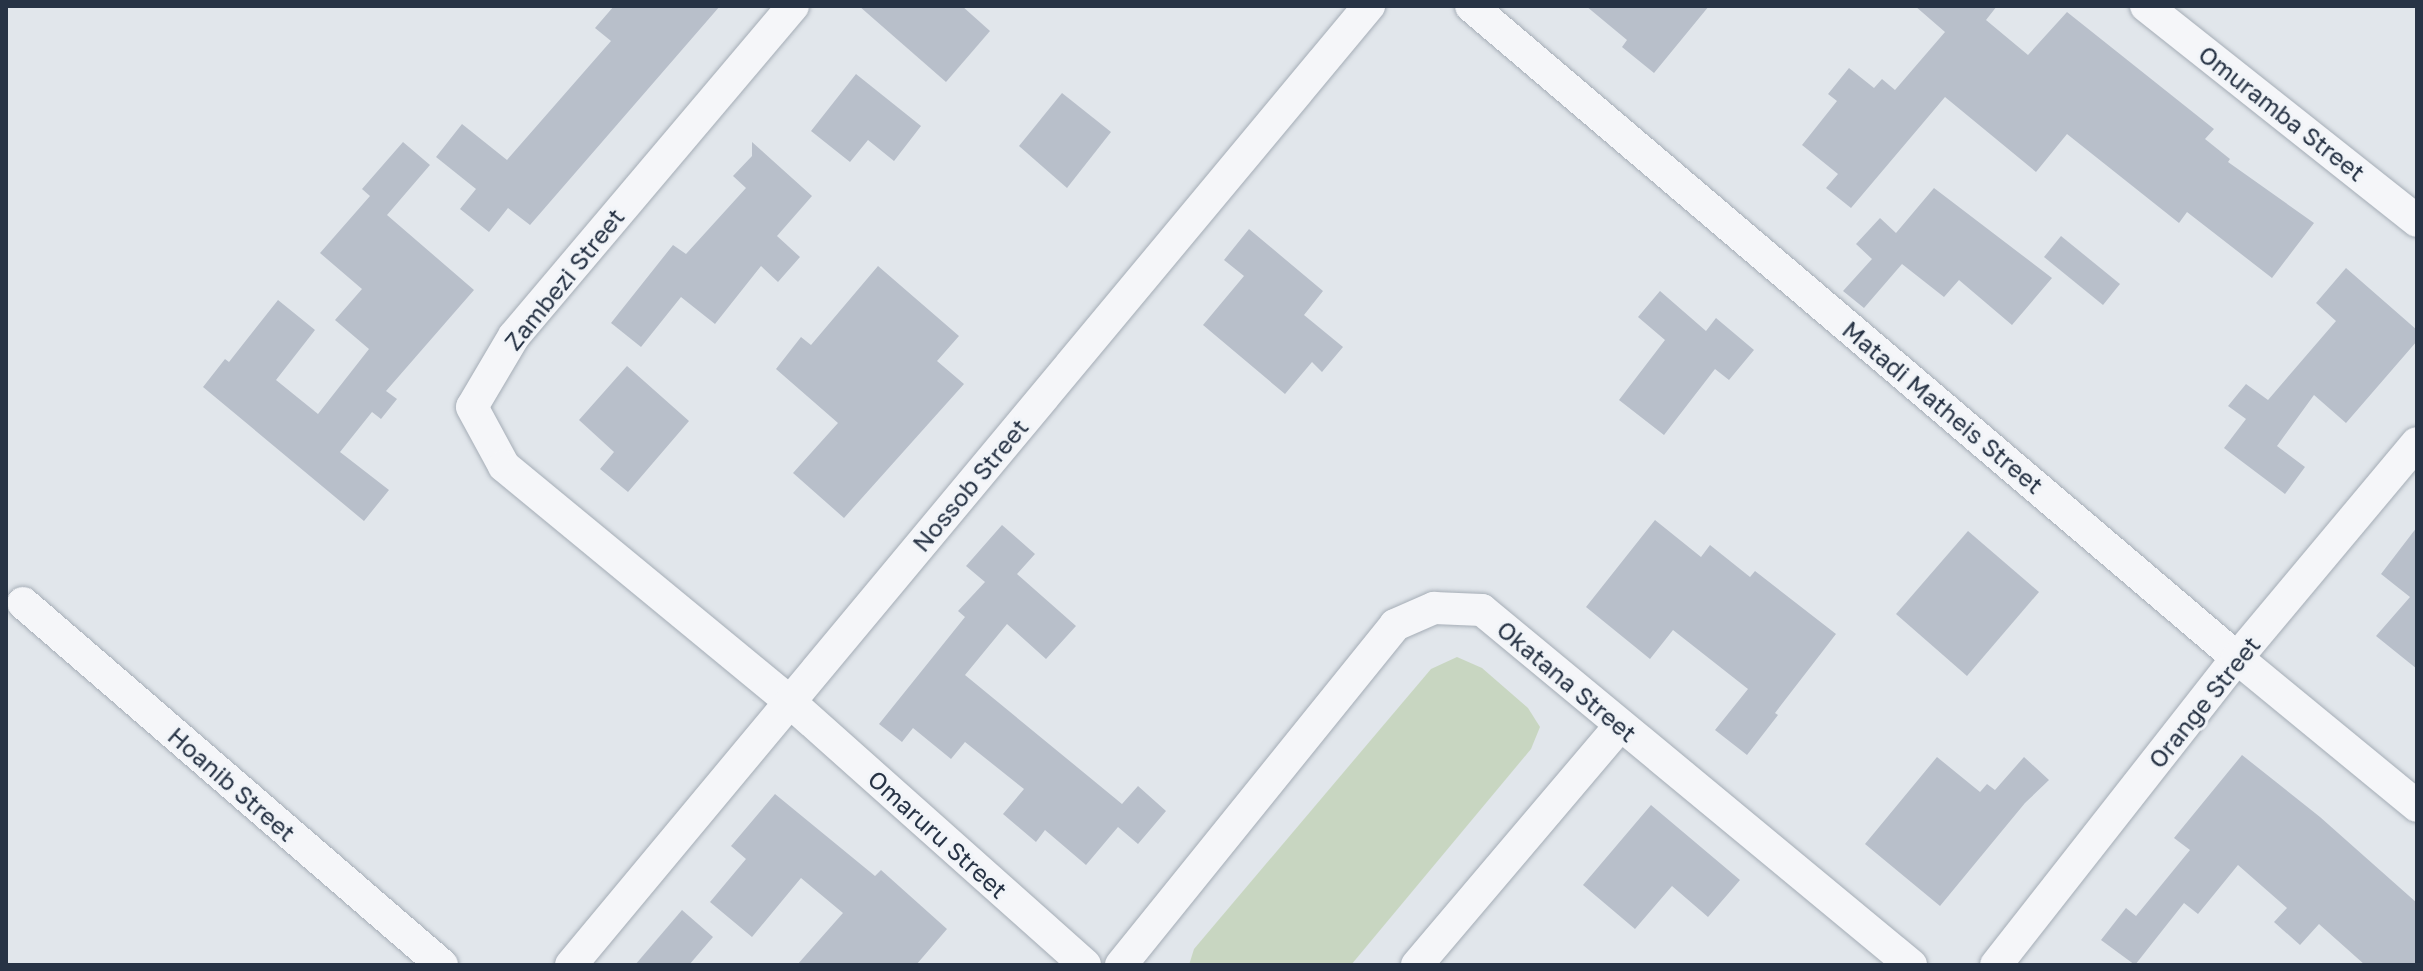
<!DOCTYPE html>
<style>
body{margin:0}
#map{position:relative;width:2423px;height:971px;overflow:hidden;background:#e1e6eb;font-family:"Golos Text",sans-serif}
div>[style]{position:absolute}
.green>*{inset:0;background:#c8d6c1}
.building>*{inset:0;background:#b8bfca}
.roads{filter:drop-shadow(0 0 2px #a5adb6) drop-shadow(0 0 2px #a5adb6)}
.street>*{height:32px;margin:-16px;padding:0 16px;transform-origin:16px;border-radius:16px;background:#f5f6f9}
span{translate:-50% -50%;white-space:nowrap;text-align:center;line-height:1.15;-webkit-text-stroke:6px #f1f4f8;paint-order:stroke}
.street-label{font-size:24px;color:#273345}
.frame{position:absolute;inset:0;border:8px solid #273345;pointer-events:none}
</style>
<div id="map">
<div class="green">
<i style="clip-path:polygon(1457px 657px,1482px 668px,1528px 708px,1540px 727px,1531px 749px,1351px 965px,1189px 965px,1194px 949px,1431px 669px)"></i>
</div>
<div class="building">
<i style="clip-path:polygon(614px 6px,720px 6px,530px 225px,508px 208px,489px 232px,460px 209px,476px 189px,436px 157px,462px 124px,507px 160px,611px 41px,595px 28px)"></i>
<i style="clip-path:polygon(859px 6px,962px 6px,990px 31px,946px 82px)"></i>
<i style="clip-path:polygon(1586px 6px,1709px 6px,1654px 73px,1622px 47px,1627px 40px)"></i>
<i style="clip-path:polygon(1915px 6px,1997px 6px,1986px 20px,2028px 55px,2067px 12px,2214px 129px,2205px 139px,2230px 159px,2228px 162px,2314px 223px,2272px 278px,2187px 212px,2179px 223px,2067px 134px,2036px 172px,1945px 97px,1851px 208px,1826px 188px,1838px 174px,1802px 145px,1837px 101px,1828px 94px,1849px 68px,1874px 88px,1882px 79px,1895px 90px,1945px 32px)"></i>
<i style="clip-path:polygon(856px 74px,921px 126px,894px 161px,868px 140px,850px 162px,811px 131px)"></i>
<i style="clip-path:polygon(1062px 93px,1111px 132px,1067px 188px,1019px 146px)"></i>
<i style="clip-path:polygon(403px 142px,430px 165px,387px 215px,474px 290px,386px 391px,397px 399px,381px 419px,372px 412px,340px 452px,389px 490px,364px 521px,203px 387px,225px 359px,229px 362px,278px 300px,315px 330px,276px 380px,318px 414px,369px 349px,335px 320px,362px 289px,320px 253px,370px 196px,362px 189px)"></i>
<i style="clip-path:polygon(752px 142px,812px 196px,777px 236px,800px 257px,778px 282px,761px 266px,715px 324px,681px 297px,641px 347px,611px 323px,673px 245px,686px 254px,746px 188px,733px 176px,752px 156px)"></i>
<i style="clip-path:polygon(1934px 188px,2052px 278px,2012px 325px,1959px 280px,1944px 297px,1902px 264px,1864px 308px,1843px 291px,1872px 259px,1856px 244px,1880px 218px,1896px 233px)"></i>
<i style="clip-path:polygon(1249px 229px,1323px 291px,1304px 315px,1343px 347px,1322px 372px,1312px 362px,1285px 394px,1203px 325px,1244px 276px,1224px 260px)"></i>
<i style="clip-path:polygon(2061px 236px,2120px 284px,2103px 305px,2044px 257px)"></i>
<i style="clip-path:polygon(878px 266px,959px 336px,937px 361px,964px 384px,844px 518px,793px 473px,838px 423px,776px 369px,801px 337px,811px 345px)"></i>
<i style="clip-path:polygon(2346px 268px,2417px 330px,2417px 341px,2346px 423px,2314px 395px,2277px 446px,2305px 467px,2285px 494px,2224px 448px,2246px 419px,2228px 406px,2246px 384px,2268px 400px,2336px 321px,2316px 303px)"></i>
<i style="clip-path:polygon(1660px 291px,1706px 331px,1716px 318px,1754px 350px,1729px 380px,1715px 369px,1664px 435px,1619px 400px,1665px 340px,1638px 317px)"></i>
<i style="clip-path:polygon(627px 366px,689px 421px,628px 492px,600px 469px,614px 452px,579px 420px)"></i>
<i style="clip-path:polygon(1655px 520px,1701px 557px,1710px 545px,1750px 577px,1755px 571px,1836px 634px,1775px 713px,1778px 715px,1747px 755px,1715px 730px,1748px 689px,1673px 630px,1650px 659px,1586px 607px)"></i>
<i style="clip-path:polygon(1002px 525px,1035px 554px,1017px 574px,1076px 626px,1046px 659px,1007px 624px,965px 675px,1122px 804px,1138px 786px,1166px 811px,1138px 844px,1118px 827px,1086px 865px,1045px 830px,1036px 842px,1003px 814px,1024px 789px,965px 742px,951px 759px,913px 728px,902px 742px,879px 724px,965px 617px,958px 611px,985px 582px,966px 566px)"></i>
<i style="clip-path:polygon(2417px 527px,2417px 669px,2376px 636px,2410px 597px,2381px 574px)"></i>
<i style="clip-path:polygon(1968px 531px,2039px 592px,1967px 676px,1896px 614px)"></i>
<i style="clip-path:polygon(2242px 755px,2320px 817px,2417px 903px,2417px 965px,2365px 965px,2319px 924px,2300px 945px,2274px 922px,2287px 908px,2238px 865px,2198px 914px,2184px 903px,2135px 965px,2101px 940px,2126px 908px,2136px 916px,2190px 850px,2174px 838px)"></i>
<i style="clip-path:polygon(1937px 757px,1980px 792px,1987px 784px,1995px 790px,2024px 757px,2049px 780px,2025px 803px,1940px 906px,1865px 844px)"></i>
<i style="clip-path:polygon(775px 794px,875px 876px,881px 870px,947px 929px,916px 965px,797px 965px,843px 913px,801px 878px,752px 937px,710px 902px,746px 859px,731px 846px)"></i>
<i style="clip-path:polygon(1651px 805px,1740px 880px,1708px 917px,1672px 886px,1635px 929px,1583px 885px)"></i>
<i style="clip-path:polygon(682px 910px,713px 937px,689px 965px,635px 965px)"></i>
</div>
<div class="roads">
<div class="street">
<i style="left:793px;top:6px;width:432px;rotate:130.2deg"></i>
<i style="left:514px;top:336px;width:82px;rotate:120.6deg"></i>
<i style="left:472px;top:407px;width:67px;rotate:61.5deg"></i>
<i style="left:504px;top:466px;width:371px;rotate:39.5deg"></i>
<i style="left:790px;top:702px;width:395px;rotate:41.7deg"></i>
<i style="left:1471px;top:6px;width:1006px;rotate:40.4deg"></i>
<i style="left:2237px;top:658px;width:233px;rotate:39.4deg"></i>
<i style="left:2146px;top:6px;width:346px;rotate:38.4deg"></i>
<i style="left:23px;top:603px;width:554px;rotate:40.83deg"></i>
<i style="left:571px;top:965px;width:1248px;rotate:-50.24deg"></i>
<i style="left:1121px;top:965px;width:437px;rotate:-51.1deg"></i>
<i style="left:1395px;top:625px;width:43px;rotate:-23.6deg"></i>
<i style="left:1434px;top:608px;width:48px;rotate:2.4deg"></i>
<i style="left:1482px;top:610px;width:557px;rotate:39.61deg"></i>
<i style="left:1417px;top:965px;width:314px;rotate:-49.7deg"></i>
<i style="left:1996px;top:965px;width:390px;rotate:-51.9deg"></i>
<i style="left:2237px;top:658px;width:280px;rotate:-50.1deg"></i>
</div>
</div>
<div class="street-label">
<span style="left:2282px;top:113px;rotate:38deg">Omuramba Street</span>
<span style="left:564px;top:279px;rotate:-51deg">Zambezi Street</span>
<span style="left:1943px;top:407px;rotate:40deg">Matadi Matheis Street</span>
<span style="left:970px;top:485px;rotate:-50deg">Nossob Street</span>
<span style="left:1567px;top:681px;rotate:40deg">Okatana Street</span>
<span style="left:2204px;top:702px;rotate:-51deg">Orange Street</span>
<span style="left:232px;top:784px;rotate:41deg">Hoanib Street</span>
<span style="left:938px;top:834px;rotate:42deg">Omaruru Street</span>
</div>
<div class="frame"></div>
</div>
